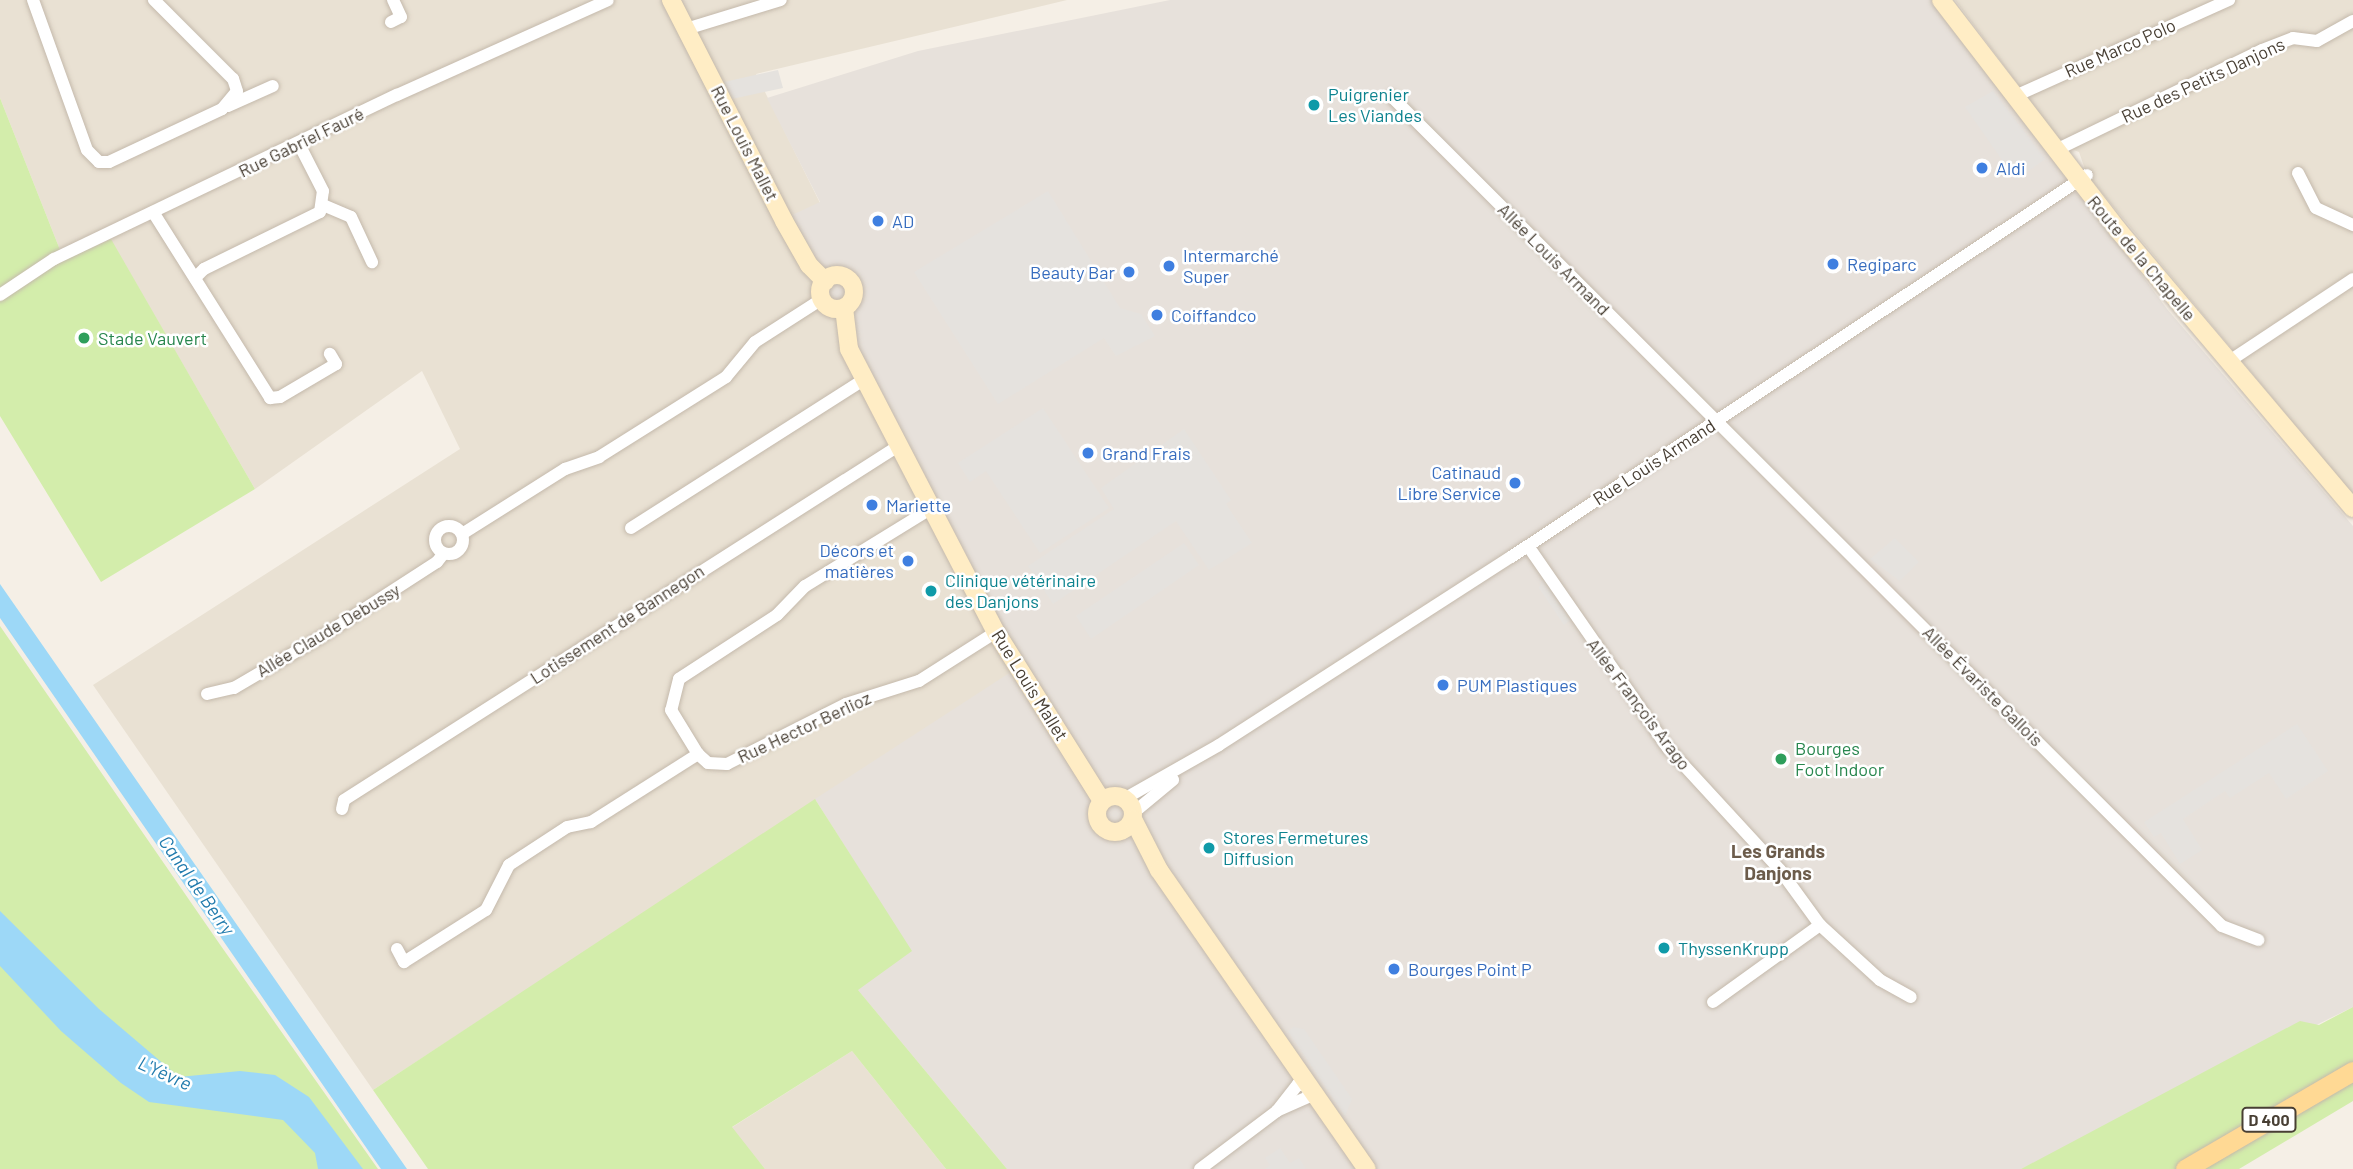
<!DOCTYPE html>
<meta charset="utf-8">
<style>
body{margin:0}
#map{position:relative;width:2353px;height:1169px;overflow:hidden;background:#f5efe6;font-family:Barlow,sans-serif}
div>[style]{position:absolute}
.residential>*{inset:0;background:#e9e1d3}
.industrial>*{inset:0;background:#e7e1db}
.green>*{inset:0;background:#d3edab}
.parking>*{inset:0;background:#e5e2de}
.water>*{inset:0;background:#9dd8f7}
.roads{filter:drop-shadow(0 0 2px #c4b9ab) drop-shadow(0 0 2px #c4b9ab)}
.street>*{height:12px;margin:-6px;padding:0 6px;transform-origin:6px;border-radius:6px;background:#fff}
.street>.ring{margin:-6px;padding:0;box-sizing:content-box;background:none;border:12px solid #fff;border-radius:50%}
.secondary>*{height:18px;margin:-9px;padding:0 9px;transform-origin:9px;border-radius:9px;background:#ffedc5}
.secondary>.ring{margin:-9px;padding:0;box-sizing:content-box;background:none;border:18px solid #ffedc5;border-radius:50%}
.primary>*{height:19px;margin:-9.5px;padding:0 9.5px;transform-origin:9.5px;border-radius:9.5px;background:#ffd994}
.dots>*{width:19px;height:19px;translate:-50% -50%;box-sizing:border-box;border:4px solid #fff;border-radius:50%}
span{translate:-50% -50%;white-space:nowrap;text-align:center;line-height:1.15;-webkit-text-stroke:5px #fff;paint-order:stroke}
.shield-label span{padding:2px 5px;background:#fff;border:2px solid;border-radius:5px;-webkit-text-stroke-width:0}
.shield-label{font-size:16px;color:#483f34;font-weight:700}
.street-label{font-size:18px;color:#483f34}
.culture-label{font-size:18px;color:#0d838f}
.left{translate:0 -50%;text-align:left}
.shop-label{font-size:18px;color:#366cbe}
.right{translate:-100% -50%;text-align:right}
.leisure-label{font-size:18px;color:#27864d}
.neighbourhood-label{font-size:19px;color:#6c5c4b;font-weight:700}
.water-label{font-size:19px;color:#217bad;font-style:italic}
</style>
<div id="map">
<div class="residential">
<i style="clip-path:polygon(0 0,1067px 0,756px 74px,820px 203px,803px 257px,1017px 669px,373px 1090px,93px 685px,460px 449px,422px 371px,255px 489px,111px 240px,64px 260px,0 98px)"></i>
<i style="clip-path:polygon(1955px 0,2353px 0,2353px 495px,2087px 175px,2079px 152px,2063px 145px)"></i>
<i style="clip-path:polygon(852px 1051px,946px 1169px,765px 1169px,731px 1128px)"></i>
</div>
<div class="industrial">
<i style="clip-path:polygon(1170px 0,1939px 0,2167px 309px,2353px 526px,2353px 1007px,2021px 1169px,1007px 1169px,857px 989px,911px 951px,815px 799px,1017px 668px,803px 257px,790px 216px,820px 202px,767px 98px,918px 51px)"></i>
</div>
<div class="green">
<i style="clip-path:polygon(0 98px,64px 260px,111px 239px,255px 489px,101px 582px,0 416px)"></i>
<i style="clip-path:polygon(0 626px,221px 946px,378px 1169px,0 1169px)"></i>
<i style="clip-path:polygon(815px 799px,912px 951px,858px 990px,1007px 1169px,946px 1169px,852px 1051px,732px 1127px,765px 1169px,428px 1169px,373px 1090px)"></i>
<i style="clip-path:polygon(2353px 1007px,2353px 1101px,2239px 1169px,2021px 1169px,2300px 1021px,2319px 1025px)"></i>
</div>
<div class="parking">
<i style="clip-path:polygon(778px 70px,783px 88px,732px 99px,724px 82px)"></i>
<i style="clip-path:polygon(1993px 91px,2045px 159px,2016px 180px,1965px 107px)"></i>
<i style="clip-path:polygon(1048px 191px,1120px 308px,1141px 314px,1155px 336px,1116px 356px,1104px 338px,998px 404px,914px 272px)"></i>
<i style="clip-path:polygon(1043px 408px,1109px 508px,1040px 553px,986px 471px,970px 482px,958px 463px)"></i>
<i style="clip-path:polygon(1184px 429px,1231px 500px,1226px 504px,1252px 543px,1209px 570px,1176px 521px,1053px 604px,1028px 566px,1114px 509px,1101px 488px)"></i>
<i style="clip-path:polygon(1895px 538px,1919px 562px,1900px 581px,1870px 559px)"></i>
<i style="clip-path:polygon(1184px 543px,1199px 565px,1091px 639px,1076px 616px)"></i>
<i style="clip-path:polygon(1543px 578px,1570px 620px,1564px 625px,1539px 588px)"></i>
<i style="clip-path:polygon(2297px 724px,2328px 771px,2286px 799px,2269px 773px,2230px 798px,2225px 791px,2183px 819px,2202px 850px,2180px 864px,2161px 833px,2154px 837px,2144px 822px)"></i>
<i style="clip-path:polygon(1294px 1027px,1304px 1029px,1352px 1099px,1345px 1116px,1288px 1031px)"></i>
<i style="clip-path:polygon(1280px 1148px,1290px 1163px,1299px 1158px,1306px 1169px,1265px 1169px,1270px 1165px,1265px 1158px)"></i>
</div>
<div class="water">
<i style="clip-path:polygon(0 584px,244px 935px,407px 1169px,381px 1169px,0 618px)"></i>
<i style="clip-path:polygon(0 911px,99px 1009px,179px 1077px,240px 1071px,275px 1075px,309px 1097px,363px 1169px,318px 1169px,315px 1153px,283px 1120px,149px 1102px,121px 1083px,61px 1031px,0 966px)"></i>
</div>
<div class="roads">
<div class="street">
<i style="left:33px;top:0;width:159px;rotate:70.2deg"></i>
<i style="left:87px;top:150px;width:17px;rotate:45deg"></i>
<i style="left:99px;top:162px;width:10px"></i>
<i style="left:109px;top:162px;width:125px;rotate:-25.1deg"></i>
<i style="left:222px;top:109px;width:23px;rotate:-50deg"></i>
<i style="left:237px;top:91px;width:13px;rotate:-108deg"></i>
<i style="left:233px;top:79px;width:112px;rotate:-135deg"></i>
<i style="left:391px;top:22px;width:11px;rotate:-27deg"></i>
<i style="left:401px;top:17px;width:19px;rotate:-115deg"></i>
<i style="left:686px;top:29px;width:99px;rotate:-17deg"></i>
<i style="left:1392px;top:97px;width:1173px;rotate:44.97deg"></i>
<i style="left:2222px;top:926px;width:39px;rotate:21deg"></i>
<i style="left:2013px;top:97px;width:237px;rotate:-24.2deg"></i>
<i style="left:228px;top:106px;width:49px;rotate:-24deg"></i>
<i style="left:2054px;top:151px;width:231px;rotate:-25.9deg"></i>
<i style="left:2262px;top:50px;width:33px;rotate:-21deg"></i>
<i style="left:2293px;top:38px;width:24px;rotate:7deg"></i>
<i style="left:2317px;top:41px;width:41px;rotate:-29.1deg"></i>
<i style="left:2298px;top:173px;width:39px;rotate:63deg"></i>
<i style="left:2316px;top:208px;width:41px;rotate:24.7deg"></i>
<i style="left:323px;top:205px;width:30px;rotate:23deg"></i>
<i style="left:351px;top:217px;width:50px;rotate:65deg"></i>
<i style="left:153px;top:212px;width:220px;rotate:57.8deg"></i>
<i style="left:270px;top:398px;width:10px;rotate:-6deg"></i>
<i style="left:280px;top:397px;width:65px;rotate:-30.5deg"></i>
<i style="left:336px;top:364px;width:12px;rotate:-121deg"></i>
<i style="left:195px;top:278px;width:13px;rotate:-45deg"></i>
<i style="left:204px;top:269px;width:129px;rotate:-26.2deg"></i>
<i style="left:320px;top:212px;width:21px;rotate:-82deg"></i>
<i style="left:323px;top:191px;width:53px;rotate:-117.1deg"></i>
<i style="left:0;top:295px;width:65px;rotate:-33.7deg"></i>
<i style="left:54px;top:259px;width:380px;rotate:-25.6deg"></i>
<i style="left:397px;top:95px;width:231px;rotate:-24.2deg"></i>
<i style="left:2228px;top:362px;width:150px;rotate:-33.6deg"></i>
<i style="left:932px;top:508px;width:149px;rotate:148.4deg"></i>
<i style="left:805px;top:586px;width:40px;rotate:134deg"></i>
<i style="left:777px;top:615px;width:117px;rotate:146.9deg"></i>
<i style="left:679px;top:679px;width:32px;rotate:104deg"></i>
<i style="left:671px;top:710px;width:52px;rotate:58.5deg"></i>
<i style="left:698px;top:754px;width:13px;rotate:42deg"></i>
<i style="left:708px;top:763px;width:19px;rotate:3deg"></i>
<i style="left:727px;top:764px;width:133px;rotate:-26.8deg"></i>
<i style="left:846px;top:704px;width:77px;rotate:-17.5deg"></i>
<i style="left:919px;top:681px;width:91px;rotate:-32.5deg"></i>
<i class="ring" style="left:435px;top:526px;width:16px;height:16px"></i>
<i style="left:631px;top:528px;width:277px;rotate:-32.5deg"></i>
<i style="left:462px;top:534px;width:122px;rotate:-32.3deg"></i>
<i style="left:565px;top:469px;width:36px;rotate:-19deg"></i>
<i style="left:599px;top:457px;width:150px;rotate:-32.2deg"></i>
<i style="left:726px;top:377px;width:45px;rotate:-50.4deg"></i>
<i style="left:755px;top:342px;width:80px;rotate:-32.7deg"></i>
<i style="left:1528px;top:546px;width:246px;rotate:55.3deg"></i>
<i style="left:1668px;top:748px;width:166px;rotate:47.4deg"></i>
<i style="left:1780px;top:870px;width:68px;rotate:54deg"></i>
<i style="left:1820px;top:925px;width:81px;rotate:42.5deg"></i>
<i style="left:1880px;top:980px;width:35px;rotate:29deg"></i>
<i style="left:207px;top:694px;width:28px;rotate:-13deg"></i>
<i style="left:234px;top:688px;width:101px;rotate:-30.4deg"></i>
<i style="left:321px;top:637px;width:138px;rotate:-32.9deg"></i>
<i style="left:437px;top:562px;width:11px;rotate:-52deg"></i>
<i style="left:1124px;top:799px;width:109px;rotate:-29.6deg"></i>
<i style="left:1219px;top:745px;width:347px;rotate:-32.8deg"></i>
<i style="left:1511px;top:557px;width:691px;rotate:-33.55deg"></i>
<i style="left:342px;top:809px;width:9px;rotate:-77deg"></i>
<i style="left:344px;top:800px;width:660px;rotate:-32.56deg"></i>
<i style="left:1133px;top:813px;width:52px;rotate:-39.5deg"></i>
<i style="left:397px;top:949px;width:15px;rotate:62deg"></i>
<i style="left:404px;top:962px;width:97px;rotate:-32.4deg"></i>
<i style="left:486px;top:910px;width:51px;rotate:-62.9deg"></i>
<i style="left:509px;top:865px;width:69px;rotate:-33.2deg"></i>
<i style="left:567px;top:827px;width:25px;rotate:-12deg"></i>
<i style="left:591px;top:822px;width:127px;rotate:-32.4deg"></i>
<i style="left:1713px;top:1002px;width:132px;rotate:-35.7deg"></i>
<i style="left:1298px;top:1084px;width:11px;rotate:15deg"></i>
<i style="left:1309px;top:1087px;width:10px;rotate:96deg"></i>
<i style="left:1308px;top:1097px;width:34px;rotate:156deg"></i>
<i style="left:1277px;top:1111px;width:34px;rotate:-52deg"></i>
<i style="left:1200px;top:1169px;width:96px;rotate:-37deg"></i>
</div>
<div class="secondary">
<i style="left:671px;top:0;width:248px;rotate:62.9deg"></i>
<i style="left:784px;top:221px;width:51px;rotate:60.4deg"></i>
<i style="left:809px;top:265px;width:23px;rotate:45deg"></i>
<i style="left:1941px;top:0;width:290px;rotate:52.4deg"></i>
<i style="left:2118px;top:230px;width:364px;rotate:49.8deg"></i>
<i class="ring" style="left:820px;top:275px;width:16px;height:16px"></i>
<i style="left:844px;top:308px;width:41px;rotate:83deg"></i>
<i style="left:849px;top:349px;width:319px;rotate:62.6deg"></i>
<i style="left:996px;top:632px;width:199px;rotate:57.9deg"></i>
<i class="ring" style="left:1097px;top:796px;width:18px;height:18px"></i>
<i style="left:1133px;top:819px;width:57px;rotate:63deg"></i>
<i style="left:1159px;top:870px;width:364px;rotate:55.2deg"></i>
</div>
<div class="primary">
<i style="left:2185px;top:1169px;width:194px;rotate:-30.3deg"></i>
</div>
</div>
<div class="dots">
<i style="left:1314px;top:105px;background:#0f9aa8"></i>
<i style="left:1982px;top:168px;background:#3f7fe0"></i>
<i style="left:878px;top:221px;background:#3f7fe0"></i>
<i style="left:1833px;top:264px;background:#3f7fe0"></i>
<i style="left:1169px;top:266px;background:#3f7fe0"></i>
<i style="left:1129px;top:272px;background:#3f7fe0"></i>
<i style="left:1157px;top:315px;background:#3f7fe0"></i>
<i style="left:84px;top:338px;background:#2e9e5b"></i>
<i style="left:1088px;top:453px;background:#3f7fe0"></i>
<i style="left:1515px;top:483px;background:#3f7fe0"></i>
<i style="left:872px;top:505px;background:#3f7fe0"></i>
<i style="left:908px;top:561px;background:#3f7fe0"></i>
<i style="left:931px;top:591px;background:#0f9aa8"></i>
<i style="left:1443px;top:685px;background:#3f7fe0"></i>
<i style="left:1781px;top:759px;background:#2e9e5b"></i>
<i style="left:1209px;top:848px;background:#0f9aa8"></i>
<i style="left:1664px;top:948px;background:#0f9aa8"></i>
<i style="left:1394px;top:969px;background:#3f7fe0"></i>
</div>
<div class="shield-label">
<span style="left:2269px;top:1120px">D 400</span>
</div>
<div class="street-label">
<span style="left:2120px;top:48px;rotate:-24deg">Rue Marco Polo</span>
<span style="left:2203px;top:80px;rotate:-25deg">Rue des Petits Danjons</span>
<span style="left:301px;top:142px;rotate:-26deg">Rue Gabriel Fauré</span>
<span style="left:745px;top:143px;rotate:63deg">Rue Louis Mallet</span>
<span style="left:2142px;top:258px;rotate:50deg">Route de la Chapelle</span>
<span style="left:1554px;top:259px;rotate:45deg">Allée Louis Armand</span>
<span style="left:1654px;top:462px;rotate:-33deg">Rue Louis Armand</span>
<span style="left:617px;top:624px;rotate:-33deg">Lotissement de Bannegon</span>
<span style="left:328px;top:630px;rotate:-31deg">Allée Claude Debussy</span>
<span style="left:1030px;top:685px;rotate:58deg">Rue Louis Mallet</span>
<span style="left:1983px;top:686px;rotate:45deg">Allée Évariste Gallois</span>
<span style="left:1639px;top:704px;rotate:53deg">Allée François Arago</span>
<span style="left:804px;top:727px;rotate:-25deg">Rue Hector Berlioz</span>
</div>
<div class="culture-label">
<span class="left" style="left:1328px;top:105px">Puigrenier<br>Les Viandes</span>
<span class="left" style="left:945px;top:591px">Clinique vétérinaire<br>des Danjons</span>
<span class="left" style="left:1223px;top:848px">Stores Fermetures<br>Diffusion</span>
<span class="left" style="left:1678px;top:948px">ThyssenKrupp</span>
</div>
<div class="shop-label">
<span class="left" style="left:1996px;top:168px">Aldi</span>
<span class="left" style="left:892px;top:221px">AD</span>
<span class="left" style="left:1183px;top:266px">Intermarché<br>Super</span>
<span class="left" style="left:1847px;top:264px">Regiparc</span>
<span class="right" style="left:1115px;top:272px">Beauty Bar</span>
<span class="left" style="left:1171px;top:315px">Coiffandco</span>
<span class="left" style="left:1102px;top:453px">Grand Frais</span>
<span class="right" style="left:1501px;top:483px">Catinaud<br>Libre Service</span>
<span class="left" style="left:886px;top:505px">Mariette</span>
<span class="right" style="left:894px;top:561px">Décors et<br>matières</span>
<span class="left" style="left:1457px;top:685px">PUM Plastiques</span>
<span class="left" style="left:1408px;top:969px">Bourges Point P</span>
</div>
<div class="leisure-label">
<span class="left" style="left:98px;top:338px">Stade Vauvert</span>
<span class="left" style="left:1795px;top:759px">Bourges<br>Foot Indoor</span>
</div>
<div class="neighbourhood-label">
<span style="left:1778px;top:862px">Les Grands<br>Danjons</span>
</div>
<div class="water-label">
<span style="left:197px;top:885px;rotate:55deg">Canal de Berry</span>
<span style="left:165px;top:1073px;rotate:24deg">L'Yèvre</span>
</div>
</div>
